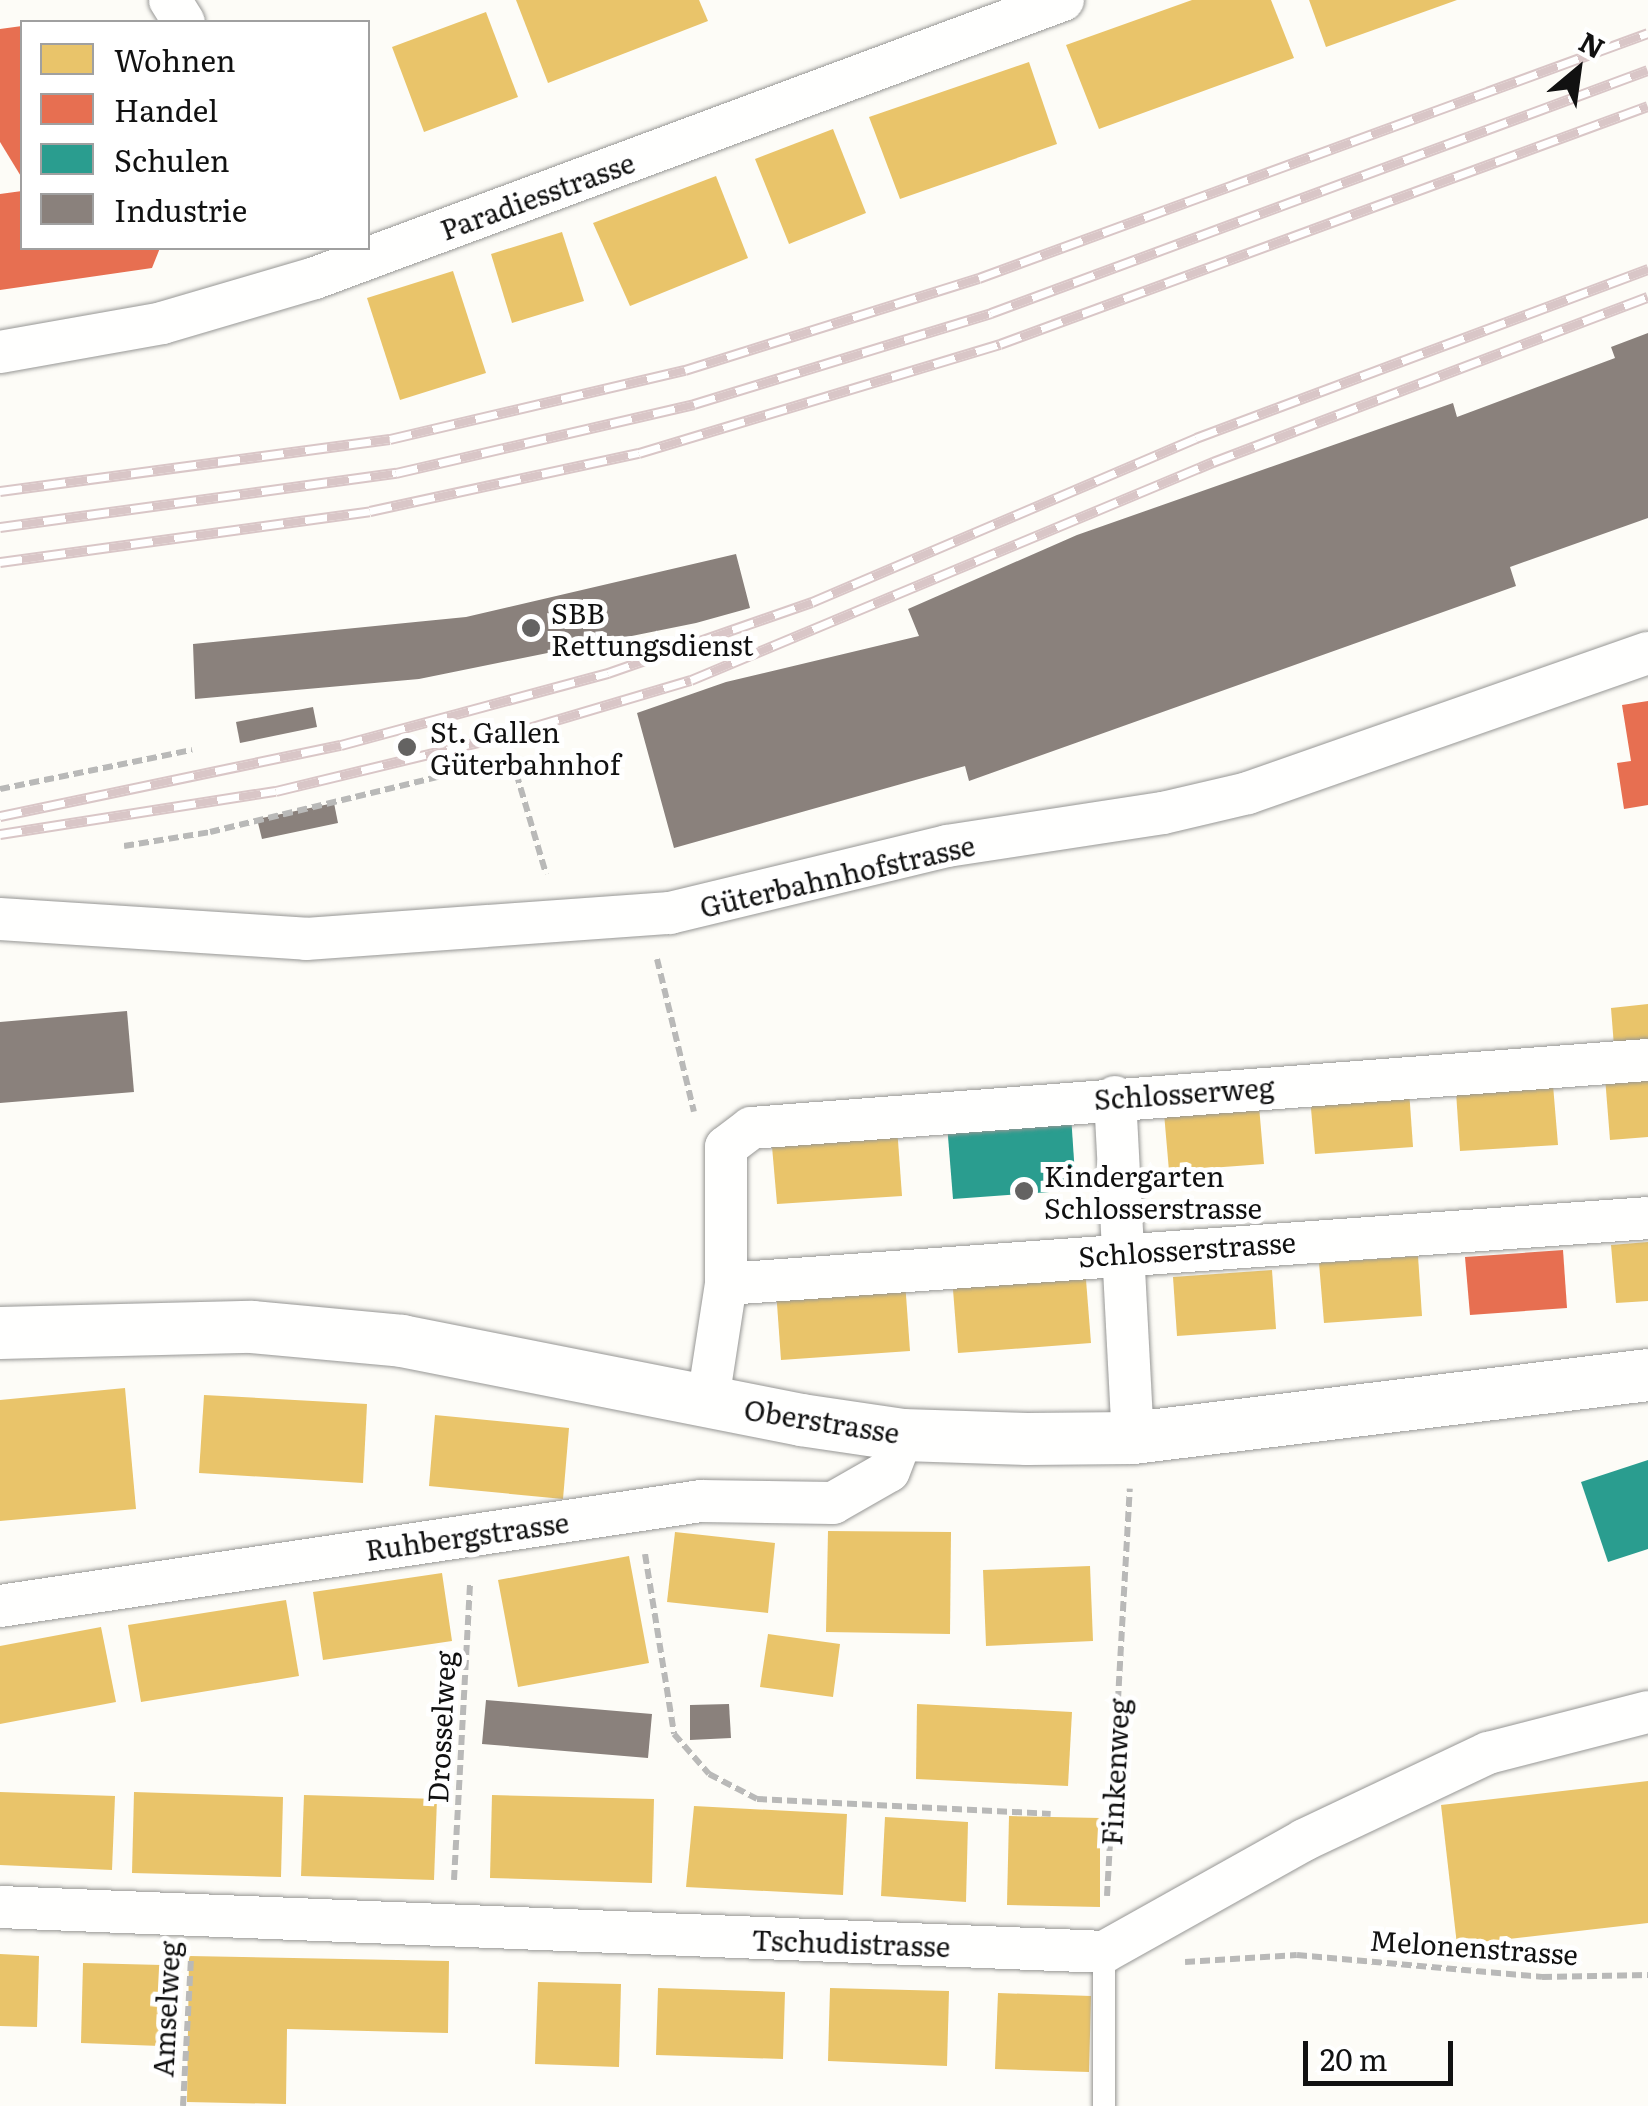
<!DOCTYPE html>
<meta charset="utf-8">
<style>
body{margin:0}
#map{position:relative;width:1648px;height:2106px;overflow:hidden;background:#fdfcf7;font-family:Literata,serif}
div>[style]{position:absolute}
.homes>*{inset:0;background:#e9c46a}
.shops>*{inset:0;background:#e76f51}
.schools>*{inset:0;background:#2a9d8f}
.industry>*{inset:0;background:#8a817c}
.path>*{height:6px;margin-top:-3px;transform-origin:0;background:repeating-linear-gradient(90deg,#b9b9b8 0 10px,transparent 0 15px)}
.roads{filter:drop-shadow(0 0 2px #979795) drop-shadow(0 0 2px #979795)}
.service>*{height:22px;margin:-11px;padding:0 11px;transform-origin:11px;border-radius:11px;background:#fffffe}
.minor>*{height:42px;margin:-21px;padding:0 21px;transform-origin:21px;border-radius:21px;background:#fffffe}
.tertiary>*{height:52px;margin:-26px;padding:0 26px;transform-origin:26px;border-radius:26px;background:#fffffe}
.rail>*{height:11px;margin-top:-5.5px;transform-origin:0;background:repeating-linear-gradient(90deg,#fff 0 22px,#d9c6c7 0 44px);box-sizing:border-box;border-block:2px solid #d9c6c7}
.dots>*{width:28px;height:28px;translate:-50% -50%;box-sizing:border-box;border:5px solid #fff;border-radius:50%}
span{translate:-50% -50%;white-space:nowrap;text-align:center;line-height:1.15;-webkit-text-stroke:10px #fff;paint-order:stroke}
.street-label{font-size:28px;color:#111}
.poi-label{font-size:28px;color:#111}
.left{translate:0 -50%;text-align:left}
.legend{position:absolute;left:20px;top:20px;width:350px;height:230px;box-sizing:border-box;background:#fff;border:2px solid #a0a0a0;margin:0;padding:12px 18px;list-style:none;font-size:30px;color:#111}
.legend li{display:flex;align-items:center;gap:20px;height:50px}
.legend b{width:50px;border:2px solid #a0a0a0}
.north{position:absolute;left:1528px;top:20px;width:100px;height:100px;-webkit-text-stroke:8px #fff;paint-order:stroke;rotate:29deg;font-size:28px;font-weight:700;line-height:40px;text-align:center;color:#111}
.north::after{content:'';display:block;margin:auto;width:35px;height:45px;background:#111;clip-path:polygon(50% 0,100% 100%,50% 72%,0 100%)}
.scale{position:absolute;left:1303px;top:2041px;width:150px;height:45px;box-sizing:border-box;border:5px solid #111;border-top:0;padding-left:12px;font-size:30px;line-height:35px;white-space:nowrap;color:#111;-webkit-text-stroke:8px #fff;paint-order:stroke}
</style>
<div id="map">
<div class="homes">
<i style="clip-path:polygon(516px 0,699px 0,708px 21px,548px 83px)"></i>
<i style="clip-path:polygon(1192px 0,1271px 0,1294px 58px,1099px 129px,1066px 45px)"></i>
<i style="clip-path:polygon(1309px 0,1457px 0,1326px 47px)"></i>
<i style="clip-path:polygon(486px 12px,518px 97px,424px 132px,392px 47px)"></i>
<i style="clip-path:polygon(1029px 62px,1057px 144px,900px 199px,869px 117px)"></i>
<i style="clip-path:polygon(833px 129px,866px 213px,789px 244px,755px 159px)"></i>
<i style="clip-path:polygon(716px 176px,748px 258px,630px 306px,593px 223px)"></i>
<i style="clip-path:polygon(562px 232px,584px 301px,512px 323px,491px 254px)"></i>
<i style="clip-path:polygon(453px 271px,486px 373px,400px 400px,367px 298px)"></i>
<i style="clip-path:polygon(1648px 1004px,1648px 1043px,1614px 1046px,1611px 1008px)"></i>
<i style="clip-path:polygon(1648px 1073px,1648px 1137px,1610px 1140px,1605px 1077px)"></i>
<i style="clip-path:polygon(1553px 1085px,1558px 1145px,1460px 1151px,1456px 1092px)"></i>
<i style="clip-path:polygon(1409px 1090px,1413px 1147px,1315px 1154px,1310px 1097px)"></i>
<i style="clip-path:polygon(1259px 1106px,1264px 1164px,1169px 1171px,1164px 1113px)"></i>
<i style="clip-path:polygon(897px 1127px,902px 1196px,777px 1204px,771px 1135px)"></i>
<i style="clip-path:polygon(1648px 1242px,1648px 1301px,1616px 1303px,1611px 1245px)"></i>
<i style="clip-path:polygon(1418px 1256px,1422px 1316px,1324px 1323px,1319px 1263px)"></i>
<i style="clip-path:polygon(1085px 1267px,1091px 1343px,958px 1353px,952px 1277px)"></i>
<i style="clip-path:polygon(1272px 1270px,1276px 1329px,1177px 1336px,1173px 1277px)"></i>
<i style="clip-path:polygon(905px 1281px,910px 1351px,781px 1360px,776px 1290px)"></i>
<i style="clip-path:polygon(125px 1388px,136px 1509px,0 1521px,0 1400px)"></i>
<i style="clip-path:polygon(204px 1395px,367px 1404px,363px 1483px,199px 1473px)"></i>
<i style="clip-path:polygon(435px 1415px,569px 1428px,563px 1499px,429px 1486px)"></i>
<i style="clip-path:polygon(828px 1531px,951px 1532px,950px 1634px,826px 1632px)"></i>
<i style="clip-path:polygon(675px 1532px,775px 1543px,768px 1613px,667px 1602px)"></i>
<i style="clip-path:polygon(629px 1556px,649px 1663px,518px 1687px,498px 1580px)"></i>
<i style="clip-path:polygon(1090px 1566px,1093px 1641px,986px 1646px,983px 1570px)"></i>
<i style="clip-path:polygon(442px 1573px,452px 1641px,323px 1660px,313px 1592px)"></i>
<i style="clip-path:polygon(286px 1600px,299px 1676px,141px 1702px,128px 1625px)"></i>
<i style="clip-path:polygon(101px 1627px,116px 1702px,0 1724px,0 1646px)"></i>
<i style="clip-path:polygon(768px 1634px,840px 1644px,833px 1697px,760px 1687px)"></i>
<i style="clip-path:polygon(917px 1704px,1072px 1712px,1068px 1786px,916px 1779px)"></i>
<i style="clip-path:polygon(1648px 1781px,1648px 1923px,1457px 1945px,1441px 1805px)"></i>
<i style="clip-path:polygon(0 1792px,115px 1796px,112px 1870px,0 1865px)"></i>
<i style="clip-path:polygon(134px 1792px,283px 1797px,281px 1877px,132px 1873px)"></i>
<i style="clip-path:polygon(304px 1795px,437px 1799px,434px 1880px,301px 1876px)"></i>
<i style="clip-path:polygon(492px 1795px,654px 1799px,652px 1883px,490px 1878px)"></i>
<i style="clip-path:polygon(694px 1806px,847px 1814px,843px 1895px,686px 1887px)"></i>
<i style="clip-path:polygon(1009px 1816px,1100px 1818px,1100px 1907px,1007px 1905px)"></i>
<i style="clip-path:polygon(885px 1817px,968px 1822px,966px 1902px,881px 1896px)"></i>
<i style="clip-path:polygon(0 1954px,39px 1956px,37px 2027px,0 2026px)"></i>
<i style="clip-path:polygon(189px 1956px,449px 1961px,448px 2033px,287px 2029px,286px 2104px,187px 2102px)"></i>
<i style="clip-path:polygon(83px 1963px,162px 1965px,160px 2046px,81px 2043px)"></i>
<i style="clip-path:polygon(538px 1982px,621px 1984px,619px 2067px,535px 2064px)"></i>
<i style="clip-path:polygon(658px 1988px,785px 1992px,783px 2059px,656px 2055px)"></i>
<i style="clip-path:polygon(830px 1988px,949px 1991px,947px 2066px,828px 2061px)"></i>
<i style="clip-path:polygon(998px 1993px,1091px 1996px,1089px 2072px,995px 2069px)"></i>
</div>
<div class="shops">
<i style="clip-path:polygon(22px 26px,22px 178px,0 142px,0 29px)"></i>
<i style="clip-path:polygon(22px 191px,22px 248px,160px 248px,152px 268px,0 290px,0 194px)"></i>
<i style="clip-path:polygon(1648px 701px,1648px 805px,1624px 809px,1617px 763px,1631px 761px,1622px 705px)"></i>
<i style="clip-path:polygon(1563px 1250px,1567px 1308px,1470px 1315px,1465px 1257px)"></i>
</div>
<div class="schools">
<i style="clip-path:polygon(1071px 1115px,1076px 1190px,953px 1199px,947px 1124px)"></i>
<i style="clip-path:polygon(1648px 1460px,1648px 1549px,1608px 1562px,1581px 1482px)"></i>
</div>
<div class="industry">
<i style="clip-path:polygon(1648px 333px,1648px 518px,1510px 567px,1516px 586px,969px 781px,965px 766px,674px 848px,637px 713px,726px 682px,919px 636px,908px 609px,1077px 535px,1453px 403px,1457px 417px,1615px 358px,1611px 347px)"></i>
<i style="clip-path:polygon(736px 554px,750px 608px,696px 623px,419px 679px,195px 699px,193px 644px,466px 617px)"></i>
<i style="clip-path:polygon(313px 707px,317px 727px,240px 743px,236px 722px)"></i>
<i style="clip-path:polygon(334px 803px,338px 823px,262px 839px,257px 819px)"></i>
<i style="clip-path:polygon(127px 1011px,134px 1092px,0 1103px,0 1022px)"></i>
<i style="clip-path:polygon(486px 1700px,652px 1714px,648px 1758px,482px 1744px)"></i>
<i style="clip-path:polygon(729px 1704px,731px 1738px,690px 1740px,690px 1705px)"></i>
</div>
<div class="path">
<i style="left:0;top:789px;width:196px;rotate:-11.5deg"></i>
<i style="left:124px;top:846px;width:87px;rotate:-9.2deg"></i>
<i style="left:210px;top:832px;width:311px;rotate:-13.6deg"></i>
<i style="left:512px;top:759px;width:120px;rotate:73.5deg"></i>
<i style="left:657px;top:959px;width:157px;rotate:76.4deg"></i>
<i style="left:645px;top:1554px;width:182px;rotate:80.8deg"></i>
<i style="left:674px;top:1734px;width:53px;rotate:48.8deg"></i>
<i style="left:709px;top:1774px;width:54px;rotate:27.5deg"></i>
<i style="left:757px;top:1799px;width:294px;rotate:2.9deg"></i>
<i style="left:454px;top:1880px;width:297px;rotate:-86.9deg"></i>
<i style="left:1107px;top:1896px;width:408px;rotate:-86.8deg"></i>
<i style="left:1185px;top:1962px;width:112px;rotate:-3.6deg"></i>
<i style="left:1297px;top:1955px;width:246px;rotate:5.1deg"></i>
<i style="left:1542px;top:1977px;width:106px;rotate:-1.1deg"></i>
<i style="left:183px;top:2106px;width:149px;rotate:-86.9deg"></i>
</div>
<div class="roads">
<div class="service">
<i style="left:1104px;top:1952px;width:154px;rotate:90deg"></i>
</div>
<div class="minor">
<i style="left:170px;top:0;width:26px;rotate:58deg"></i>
<i style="left:0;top:352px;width:165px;rotate:-10.1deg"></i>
<i style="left:162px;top:323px;width:159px;rotate:-16.4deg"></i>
<i style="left:315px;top:278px;width:798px;rotate:-20.39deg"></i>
<i style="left:0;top:919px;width:307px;rotate:3.7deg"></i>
<i style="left:306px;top:939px;width:365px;rotate:-4.1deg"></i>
<i style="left:670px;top:913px;width:285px;rotate:-13.6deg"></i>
<i style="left:947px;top:846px;width:219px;rotate:-8.7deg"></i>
<i style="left:1163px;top:813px;width:87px;rotate:-13.2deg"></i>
<i style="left:1248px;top:793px;width:424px;rotate:-19.3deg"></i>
<i style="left:1115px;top:1097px;width:341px;rotate:87deg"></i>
<i style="left:726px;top:1284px;width:924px;rotate:-4.09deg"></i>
<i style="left:708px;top:1400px;width:117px;rotate:-81.2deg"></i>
<i style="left:726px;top:1284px;width:137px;rotate:-90deg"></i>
<i style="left:726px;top:1147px;width:31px;rotate:-37deg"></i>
<i style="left:751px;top:1128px;width:900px;rotate:-4.34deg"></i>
<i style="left:0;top:1606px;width:709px;rotate:-8.52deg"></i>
<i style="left:701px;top:1501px;width:132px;rotate:0.9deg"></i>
<i style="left:833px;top:1503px;width:64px;rotate:-29.7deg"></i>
<i style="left:889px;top:1471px;width:39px;rotate:-69deg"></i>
<i style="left:0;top:1907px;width:1105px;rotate:2.33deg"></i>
<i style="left:1104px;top:1952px;width:229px;rotate:-29.2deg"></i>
<i style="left:1304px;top:1840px;width:204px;rotate:-25.3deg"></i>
<i style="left:1488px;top:1753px;width:165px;rotate:-14.4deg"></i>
</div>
<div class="tertiary">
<i style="left:0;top:1333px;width:252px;rotate:-1.4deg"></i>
<i style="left:252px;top:1327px;width:151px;rotate:5.3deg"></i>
<i style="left:402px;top:1341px;width:407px;rotate:11.2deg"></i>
<i style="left:801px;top:1420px;width:103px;rotate:8.4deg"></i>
<i style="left:903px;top:1435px;width:124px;rotate:1.8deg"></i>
<i style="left:1027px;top:1439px;width:106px;rotate:-0.5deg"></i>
<i style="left:1133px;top:1438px;width:519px;rotate:-6.97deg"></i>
</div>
</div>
<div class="rail">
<i style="left:0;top:491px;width:393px;rotate:-7.6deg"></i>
<i style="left:390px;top:439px;width:303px;rotate:-13.2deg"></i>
<i style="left:685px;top:370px;width:308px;rotate:-17.4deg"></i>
<i style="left:979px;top:278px;width:712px;rotate:-20.11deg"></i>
<i style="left:0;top:527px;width:400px;rotate:-7.8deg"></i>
<i style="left:396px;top:473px;width:306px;rotate:-13deg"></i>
<i style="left:694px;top:404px;width:311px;rotate:-17deg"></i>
<i style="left:991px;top:313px;width:700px;rotate:-20.3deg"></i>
<i style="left:0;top:562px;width:373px;rotate:-7.8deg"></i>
<i style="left:370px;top:511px;width:275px;rotate:-12.2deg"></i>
<i style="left:639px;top:453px;width:377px;rotate:-16.8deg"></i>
<i style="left:1000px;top:344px;width:690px;rotate:-20.17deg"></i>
<i style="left:0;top:816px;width:348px;rotate:-11.8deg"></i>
<i style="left:341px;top:745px;width:277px;rotate:-15.1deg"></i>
<i style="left:608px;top:673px;width:216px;rotate:-19.2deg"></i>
<i style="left:812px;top:602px;width:418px;rotate:-23.1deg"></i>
<i style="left:1196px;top:438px;width:483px;rotate:-20.5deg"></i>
<i style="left:0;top:834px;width:279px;rotate:-8.9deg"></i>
<i style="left:276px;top:791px;width:225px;rotate:-13.6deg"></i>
<i style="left:495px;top:738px;width:204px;rotate:-16.5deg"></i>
<i style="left:691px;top:680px;width:566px;rotate:-22.67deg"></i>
<i style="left:1213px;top:462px;width:465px;rotate:-20.8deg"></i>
</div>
<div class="dots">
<i style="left:531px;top:628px;background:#646362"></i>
<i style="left:407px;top:747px;background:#646362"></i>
<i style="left:1024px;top:1191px;background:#646362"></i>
</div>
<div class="street-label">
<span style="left:537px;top:195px;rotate:-20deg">Paradiesstrasse</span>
<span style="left:837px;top:875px;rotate:-13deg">Güterbahnhofstrasse</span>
<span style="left:1184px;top:1092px;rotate:-4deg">Schlosserweg</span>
<span style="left:1187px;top:1248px;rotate:-4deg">Schlosserstrasse</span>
<span style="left:822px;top:1420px;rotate:9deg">Oberstrasse</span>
<span style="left:467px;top:1535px;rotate:-8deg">Ruhbergstrasse</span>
<span style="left:440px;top:1727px;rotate:-87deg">Drosselweg</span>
<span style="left:1114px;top:1772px;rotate:-87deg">Finkenweg</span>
<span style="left:851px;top:1942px;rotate:2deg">Tschudistrasse</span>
<span style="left:1474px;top:1946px;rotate:4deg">Melonenstrasse</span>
<span style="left:165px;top:2009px;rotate:-87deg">Amselweg</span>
</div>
<div class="poi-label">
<span class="left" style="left:551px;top:628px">SBB<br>Rettungsdienst</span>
<span class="left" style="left:430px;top:747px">St. Gallen<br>Güterbahnhof</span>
<span class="left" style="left:1044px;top:1191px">Kindergarten<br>Schlosserstrasse</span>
</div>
<ul class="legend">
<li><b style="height:28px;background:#e9c46a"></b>Wohnen</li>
<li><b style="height:28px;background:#e76f51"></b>Handel</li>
<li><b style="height:28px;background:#2a9d8f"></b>Schulen</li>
<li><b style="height:28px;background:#8a817c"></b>Industrie</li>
</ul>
<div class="north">N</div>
<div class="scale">20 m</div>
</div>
